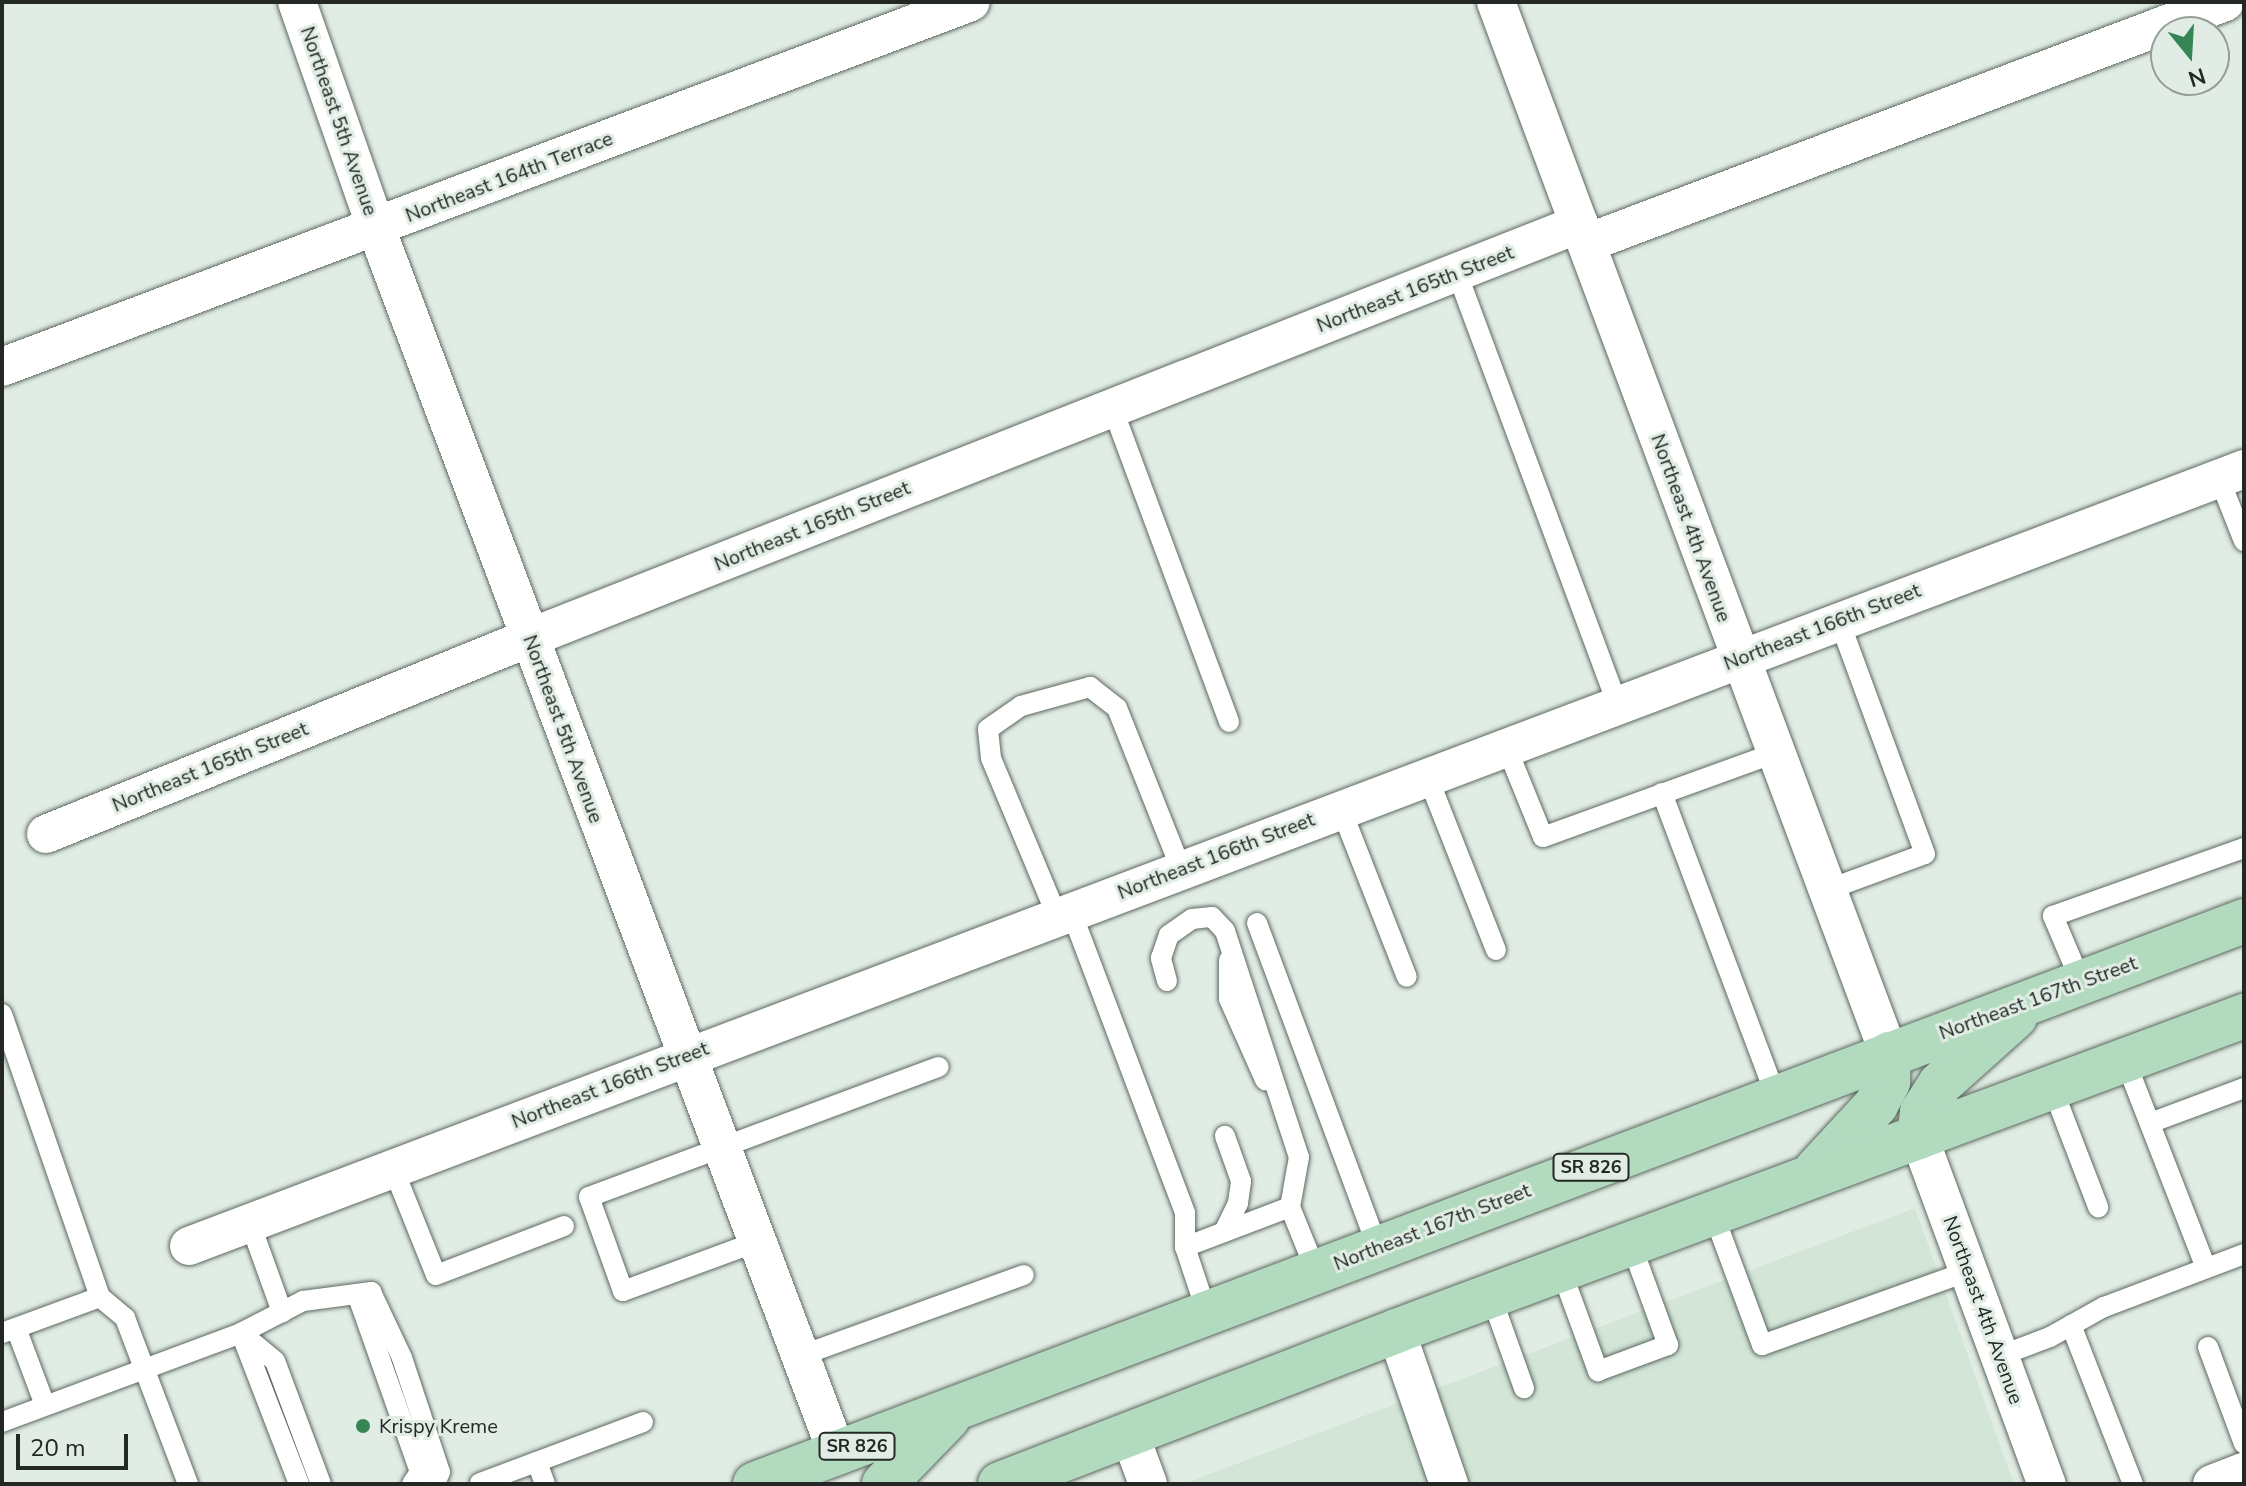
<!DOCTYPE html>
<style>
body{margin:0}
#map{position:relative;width:2246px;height:1486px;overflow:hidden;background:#e1ede4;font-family:"Nunito Sans",sans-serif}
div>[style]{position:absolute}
.built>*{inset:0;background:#d2e5d7}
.roads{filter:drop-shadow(0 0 2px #5d6860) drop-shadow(0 0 2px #5d6860)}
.service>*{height:20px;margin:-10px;padding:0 10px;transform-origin:10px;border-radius:10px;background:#fff}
.minor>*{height:38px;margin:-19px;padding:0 19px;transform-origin:19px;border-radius:19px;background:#fff}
.primary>*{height:44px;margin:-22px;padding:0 22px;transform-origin:22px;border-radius:22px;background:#b2dabf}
.dots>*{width:22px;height:22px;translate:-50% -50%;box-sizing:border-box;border:4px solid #e1ede4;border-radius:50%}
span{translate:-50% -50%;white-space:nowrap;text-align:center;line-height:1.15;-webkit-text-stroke:6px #e1ede4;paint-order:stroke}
.shield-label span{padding:2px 6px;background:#e1ede4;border:2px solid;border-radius:6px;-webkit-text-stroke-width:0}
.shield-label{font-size:18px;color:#232824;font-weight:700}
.street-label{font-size:20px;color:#232824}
.poi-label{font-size:20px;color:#232824}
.left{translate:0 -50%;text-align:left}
.frame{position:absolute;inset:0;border:4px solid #232824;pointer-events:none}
.north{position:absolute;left:2150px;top:16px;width:80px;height:80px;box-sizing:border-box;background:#e1ede4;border:2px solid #959e97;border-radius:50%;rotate:162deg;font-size:22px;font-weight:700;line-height:32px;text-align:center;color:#232824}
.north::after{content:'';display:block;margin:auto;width:28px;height:36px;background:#368555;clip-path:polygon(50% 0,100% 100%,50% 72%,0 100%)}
.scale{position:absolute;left:16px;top:1434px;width:112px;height:36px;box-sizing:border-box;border:4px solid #232824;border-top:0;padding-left:10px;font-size:24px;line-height:28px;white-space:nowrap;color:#232824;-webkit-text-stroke:6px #e1ede4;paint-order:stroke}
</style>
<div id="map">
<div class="built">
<i style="clip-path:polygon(1915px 1208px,2014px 1484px,1183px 1484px)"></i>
</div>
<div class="roads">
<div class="service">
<i style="left:1457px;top:273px;width:460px;rotate:69.6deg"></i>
<i style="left:1112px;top:407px;width:336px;rotate:69.6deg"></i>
<i style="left:2219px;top:478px;width:68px;rotate:68.4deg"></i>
<i style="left:1506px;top:746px;width:98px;rotate:67.9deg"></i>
<i style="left:1543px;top:837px;width:247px;rotate:-19.9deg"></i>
<i style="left:1427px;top:775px;width:188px;rotate:68.5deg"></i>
<i style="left:1662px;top:793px;width:325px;rotate:69.4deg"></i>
<i style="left:1341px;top:809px;width:180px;rotate:68.6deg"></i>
<i style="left:1827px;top:890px;width:104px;rotate:-20.2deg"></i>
<i style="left:1925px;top:854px;width:249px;rotate:-110.2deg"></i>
<i style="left:1071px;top:911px;width:323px;rotate:69.3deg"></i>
<i style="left:1185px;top:1213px;width:34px;rotate:90deg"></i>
<i style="left:1057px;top:916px;width:171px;rotate:-112.7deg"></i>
<i style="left:991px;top:758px;width:29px;rotate:-96deg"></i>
<i style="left:988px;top:729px;width:40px;rotate:-34.9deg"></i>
<i style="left:1021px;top:706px;width:72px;rotate:-15.4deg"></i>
<i style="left:1090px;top:687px;width:34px;rotate:38deg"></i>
<i style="left:1117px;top:708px;width:173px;rotate:68.3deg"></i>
<i style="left:1257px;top:923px;width:347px;rotate:69.6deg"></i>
<i style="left:1229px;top:960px;width:39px;rotate:90deg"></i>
<i style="left:1229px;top:999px;width:89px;rotate:66deg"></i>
<i style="left:1167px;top:981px;width:24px;rotate:-105deg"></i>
<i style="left:1161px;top:958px;width:24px;rotate:-71deg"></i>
<i style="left:1169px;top:935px;width:28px;rotate:-35deg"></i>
<i style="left:1192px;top:919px;width:20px;rotate:-6deg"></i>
<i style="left:1212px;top:917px;width:19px;rotate:47deg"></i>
<i style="left:1225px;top:931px;width:238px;rotate:71.9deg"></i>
<i style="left:1299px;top:1157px;width:51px;rotate:100.2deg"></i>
<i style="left:2081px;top:982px;width:72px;rotate:-113deg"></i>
<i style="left:2053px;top:916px;width:203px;rotate:-19.6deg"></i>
<i style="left:2px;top:1014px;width:299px;rotate:70.9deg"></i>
<i style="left:100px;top:1297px;width:33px;rotate:40deg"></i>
<i style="left:125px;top:1318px;width:178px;rotate:69.2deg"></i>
<i style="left:2125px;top:1060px;width:223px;rotate:68.7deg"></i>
<i style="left:2052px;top:1087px;width:129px;rotate:69deg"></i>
<i style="left:2150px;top:1123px;width:100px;rotate:-20.4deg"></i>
<i style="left:393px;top:1168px;width:115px;rotate:68.1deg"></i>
<i style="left:436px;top:1275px;width:137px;rotate:-20.9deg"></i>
<i style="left:1713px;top:1213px;width:141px;rotate:69.6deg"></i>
<i style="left:1762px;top:1345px;width:220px;rotate:-19.7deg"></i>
<i style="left:250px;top:1223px;width:95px;rotate:70.2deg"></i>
<i style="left:1224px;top:1232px;width:32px;rotate:-64deg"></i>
<i style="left:1238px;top:1203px;width:22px;rotate:-82deg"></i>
<i style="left:1241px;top:1181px;width:48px;rotate:-109.6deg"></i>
<i style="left:756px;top:1242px;width:142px;rotate:159.8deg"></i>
<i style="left:623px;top:1291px;width:100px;rotate:-109.9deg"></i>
<i style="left:589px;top:1197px;width:373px;rotate:-20.4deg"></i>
<i style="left:1561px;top:1270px;width:108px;rotate:69.9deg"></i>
<i style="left:1598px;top:1371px;width:75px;rotate:-20.4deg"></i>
<i style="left:1668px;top:1345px;width:108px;rotate:-110.1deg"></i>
<i style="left:357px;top:1294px;width:189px;rotate:70.5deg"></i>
<i style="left:420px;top:1472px;width:14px;rotate:124deg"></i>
<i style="left:1491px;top:1296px;width:98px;rotate:70.3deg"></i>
<i style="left:1207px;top:1313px;width:70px;rotate:-108.4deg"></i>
<i style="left:1185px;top:1247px;width:112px;rotate:-20.9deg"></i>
<i style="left:1290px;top:1207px;width:69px;rotate:67.9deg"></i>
<i style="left:2071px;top:1325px;width:171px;rotate:68.7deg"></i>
<i style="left:16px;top:1328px;width:82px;rotate:69.4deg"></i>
<i style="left:2px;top:1333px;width:104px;rotate:-20.2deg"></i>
<i style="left:241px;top:1333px;width:44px;rotate:39.5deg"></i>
<i style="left:275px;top:1361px;width:131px;rotate:69.5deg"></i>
<i style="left:242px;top:1336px;width:159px;rotate:68.9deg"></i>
<i style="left:2208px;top:1347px;width:103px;rotate:69.6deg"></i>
<i style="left:800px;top:1356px;width:238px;rotate:-19.9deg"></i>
<i style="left:2000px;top:1356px;width:53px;rotate:-20.8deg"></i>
<i style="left:2050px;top:1337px;width:62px;rotate:-29.1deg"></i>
<i style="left:2104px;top:1307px;width:150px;rotate:-20.7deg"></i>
<i style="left:2px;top:1422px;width:255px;rotate:-20.4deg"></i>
<i style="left:241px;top:1333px;width:70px;rotate:-27.3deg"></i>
<i style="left:303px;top:1301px;width:69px;rotate:-7.5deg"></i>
<i style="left:371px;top:1292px;width:73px;rotate:64.8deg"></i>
<i style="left:402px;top:1358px;width:120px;rotate:71.6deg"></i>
<i style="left:440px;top:1472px;width:13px;rotate:113deg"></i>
<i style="left:537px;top:1462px;width:23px;rotate:70deg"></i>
<i style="left:480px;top:1483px;width:174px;rotate:-20.5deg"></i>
</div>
<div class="minor">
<i style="left:297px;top:2px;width:239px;rotate:70.7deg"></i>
<i style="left:376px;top:228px;width:1309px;rotate:69.38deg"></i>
<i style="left:1496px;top:2px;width:1123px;rotate:69.52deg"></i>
<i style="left:1587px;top:243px;width:682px;rotate:-20.69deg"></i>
<i style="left:2px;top:367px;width:1035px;rotate:-20.64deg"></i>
<i style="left:46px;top:834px;width:521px;rotate:-22.09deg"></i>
<i style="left:529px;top:638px;width:1129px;rotate:-21.52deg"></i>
<i style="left:1919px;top:1137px;width:370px;rotate:69.8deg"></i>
<i style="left:189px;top:1246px;width:2197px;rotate:-20.71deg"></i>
<i style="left:1396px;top:1331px;width:162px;rotate:70.9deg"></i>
<i style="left:1130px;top:1435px;width:52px;rotate:69.8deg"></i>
<i style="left:2212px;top:1484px;width:34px;rotate:-21deg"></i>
</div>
<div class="primary">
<i style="left:1919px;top:1137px;width:25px;rotate:-83deg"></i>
<i style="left:1922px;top:1112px;width:33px;rotate:-57deg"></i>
<i style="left:1940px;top:1084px;width:101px;rotate:-41.8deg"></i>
<i style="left:1816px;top:1170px;width:88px;rotate:-47.3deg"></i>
<i style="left:1876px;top:1105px;width:26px;rotate:-62deg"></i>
<i style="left:1888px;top:1082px;width:28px;rotate:-88deg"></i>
<i style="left:755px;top:1484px;width:1592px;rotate:-20.71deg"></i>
<i style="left:884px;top:1484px;width:92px;rotate:-45.9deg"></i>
<i style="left:1000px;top:1484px;width:425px;rotate:-21.1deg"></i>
<i style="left:1396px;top:1331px;width:905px;rotate:-20.38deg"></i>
</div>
</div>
<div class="dots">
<i style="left:363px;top:1426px;background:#368555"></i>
</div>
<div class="shield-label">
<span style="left:1591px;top:1167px">SR 826</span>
<span style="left:857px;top:1446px">SR 826</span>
</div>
<div class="street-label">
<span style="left:339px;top:121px;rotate:71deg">Northeast 5th Avenue</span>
<span style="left:509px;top:177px;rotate:-21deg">Northeast 164th Terrace</span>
<span style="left:1415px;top:289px;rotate:-21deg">Northeast 165th Street</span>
<span style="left:812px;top:526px;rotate:-22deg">Northeast 165th Street</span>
<span style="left:1691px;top:528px;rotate:70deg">Northeast 4th Avenue</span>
<span style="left:1822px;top:627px;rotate:-21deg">Northeast 166th Street</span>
<span style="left:563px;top:729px;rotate:70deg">Northeast 5th Avenue</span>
<span style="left:210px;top:767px;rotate:-22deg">Northeast 165th Street</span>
<span style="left:1216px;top:856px;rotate:-21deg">Northeast 166th Street</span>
<span style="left:2038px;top:998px;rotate:-20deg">Northeast 167th Street</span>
<span style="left:610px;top:1085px;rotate:-21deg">Northeast 166th Street</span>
<span style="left:1432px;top:1227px;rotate:-21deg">Northeast 167th Street</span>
<span style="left:1983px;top:1310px;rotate:70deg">Northeast 4th Avenue</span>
</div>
<div class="poi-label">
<span class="left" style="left:379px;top:1426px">Krispy Kreme</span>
</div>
<div class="frame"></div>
<div class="north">N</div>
<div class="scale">20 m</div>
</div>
